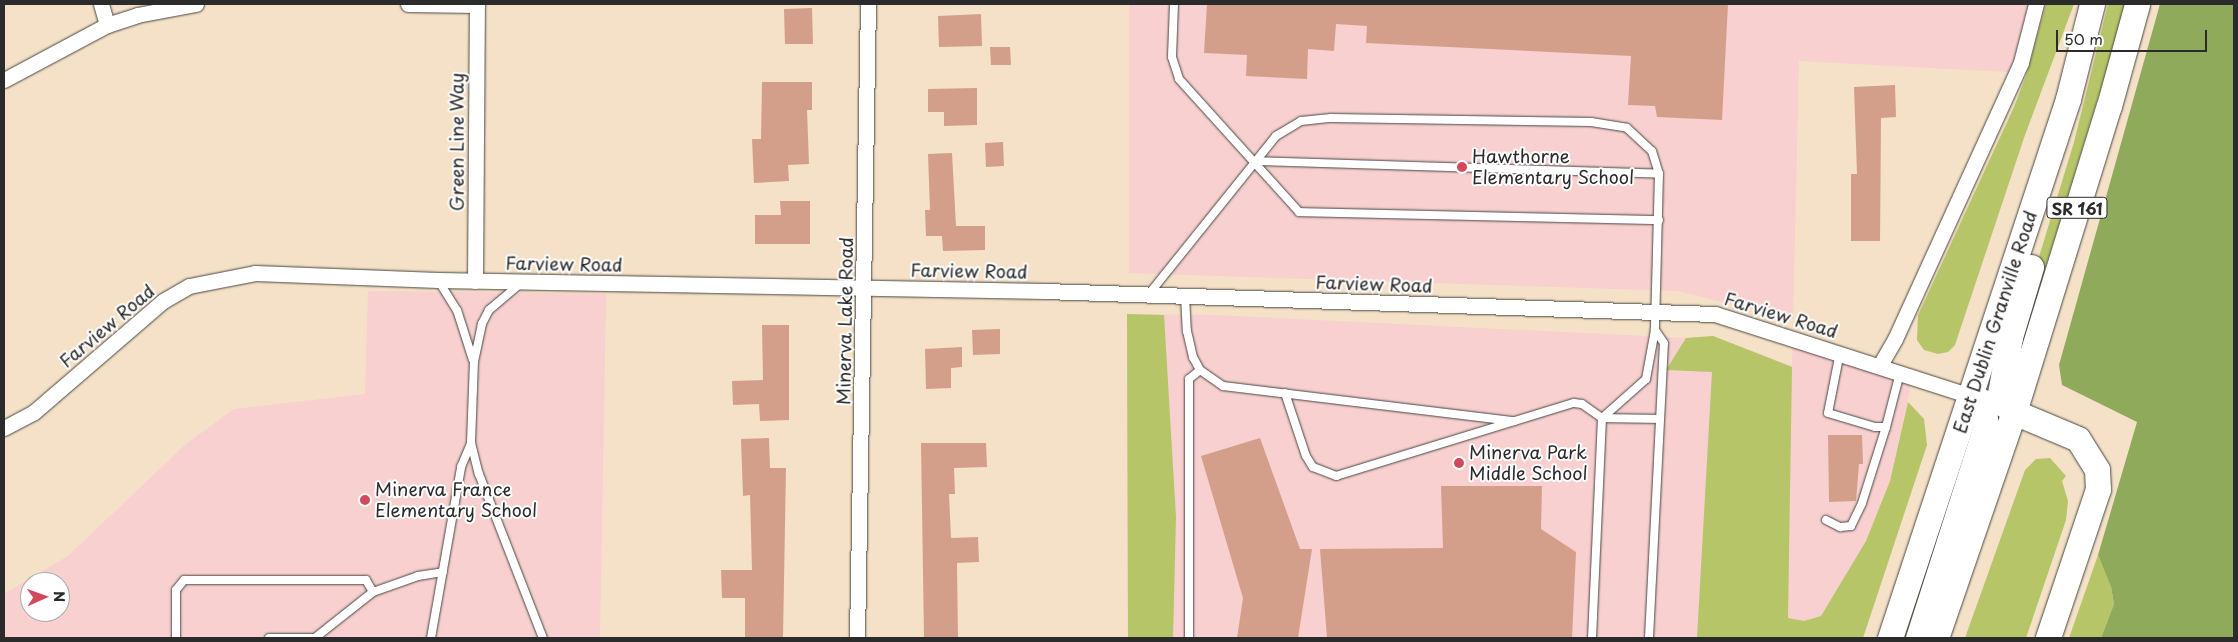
<!DOCTYPE html>
<style>
body{margin:0}
#map{position:relative;width:2238px;height:642px;overflow:hidden;background:#f4e1c7;font-family:"Playpen Sans",sans-serif}
div>[style]{position:absolute}
.built>*{inset:0;background:#f7d0cf}
.green>*{inset:0;background:#b5c567}
.forest>*{inset:0;background:#90aa5c}
.building>*{inset:0;background:#d39f8b}
.roads{filter:drop-shadow(0 0 1px #494642) drop-shadow(0 0 1px #494642)}
.lane>*{height:8px;margin:-4px;padding:0 4px;transform-origin:4px;border-radius:4px;background:#fff}
.street>*{height:15px;margin:-7.5px;padding:0 7.5px;transform-origin:7.5px;border-radius:7.5px;background:#fff}
.primary>*{height:25px;margin:-12.5px;padding:0 12.5px;transform-origin:12.5px;border-radius:12.5px;background:#fff}
.dots>*{width:14px;height:14px;translate:-50% -50%;box-sizing:border-box;border:2px solid #fff;border-radius:50%}
span{translate:-50% -50%;white-space:nowrap;text-align:center;line-height:1.15;-webkit-text-stroke:4px #fff;paint-order:stroke}
.shield-label span{padding:1px 4px;background:#fff;border:1px solid;border-radius:4px;-webkit-text-stroke-width:0}
.shield-label{font-size:16px;color:#2b2b2b;font-weight:700}
.street-label{font-size:18px;color:#2b2b2b}
.poi-label{font-size:18px;color:#2b2b2b}
.left{translate:0 -50%;text-align:left}
.frame{position:absolute;inset:0;border:5px solid #2b2b2b;pointer-events:none}
.north{position:absolute;left:20px;top:572px;width:50px;height:50px;box-sizing:border-box;background:#fff;border:1px solid #aaa;border-radius:50%;rotate:88deg;font-size:14px;font-weight:700;line-height:20px;text-align:center;color:#2b2b2b}
.north::after{content:'';display:block;margin:auto;width:18px;height:22px;background:#d1495b;clip-path:polygon(50% 0,100% 100%,50% 72%,0 100%)}
.scale{position:absolute;left:2056px;top:30px;width:151px;height:22px;box-sizing:border-box;border:2px solid #2b2b2b;border-top:0;padding-left:6px;font-size:15px;line-height:18px;white-space:nowrap;color:#2b2b2b;-webkit-text-stroke:4px #fff;paint-order:stroke}
</style>
<div id="map">
<div class="built">
<i style="clip-path:polygon(1129px 4px,2046px 4px,2027px 73px,1799px 61px,1793px 319px,1677px 291px,1129px 273px)"></i>
<i style="clip-path:polygon(evenodd,368px 291px,606px 294px,600px 638px,4px 638px,4px 594px,68px 556px,186px 444px,234px 409px,365px 394px,368px 291px,30px 582px,60px 582px,60px 612px,30px 612px,30px 582px)"></i>
<i style="clip-path:polygon(1127px 314px,1213px 315px,1686px 338px,1713px 336px,1792px 366px,1793px 337px,1913px 376px,1890px 481px,1866px 541px,1821px 616px,1804px 621px,1787px 638px,1128px 638px)"></i>
</div>
<div class="green">
<i style="clip-path:polygon(2046px 4px,2074px 4px,2025px 135px,1955px 345px,1948px 352px,1938px 354px,1924px 350px,1917px 340px,1918px 315px,2014px 107px,2027px 73px)"></i>
<i style="clip-path:polygon(2108px 4px,2127px 4px,2034px 305px,2025px 303px,2074px 142px)"></i>
<i style="clip-path:polygon(1127px 314px,1164px 315px,1176px 517px,1173px 638px,1128px 638px)"></i>
<i style="clip-path:polygon(1713px 336px,1792px 367px,1788px 618px,1804px 621px,1821px 616px,1866px 541px,1890px 481px,1908px 402px,1924px 419px,1927px 445px,1863px 638px,1697px 638px,1712px 372px,1666px 370px,1686px 338px)"></i>
<i style="clip-path:polygon(2050px 458px,2066px 476px,2062px 481px,2068px 501px,2066px 520px,2026px 638px,1965px 638px,2025px 470px,2036px 459px)"></i>
<i style="clip-path:polygon(2098px 555px,2111px 587px,2114px 604px,2101px 638px,2069px 638px)"></i>
</div>
<div class="forest">
<i style="clip-path:polygon(2160px 4px,2234px 4px,2234px 638px,2101px 638px,2114px 604px,2111px 587px,2098px 555px,2137px 422px,2062px 385px,2059px 365px)"></i>
</div>
<div class="building">
<i style="clip-path:polygon(1207px 4px,1728px 4px,1722px 120px,1657px 117px,1655px 106px,1628px 105px,1631px 56px,1366px 43px,1367px 26px,1336px 24px,1334px 51px,1308px 49px,1307px 79px,1246px 76px,1247px 55px,1204px 53px)"></i>
<i style="clip-path:polygon(812px 8px,813px 44px,785px 44px,784px 9px)"></i>
<i style="clip-path:polygon(981px 14px,982px 46px,939px 47px,938px 16px)"></i>
<i style="clip-path:polygon(990px 47px,1010px 47px,1011px 65px,991px 65px)"></i>
<i style="clip-path:polygon(762px 82px,812px 82px,812px 110px,807px 110px,809px 164px,788px 165px,789px 181px,754px 183px,752px 139px,761px 139px)"></i>
<i style="clip-path:polygon(1895px 85px,1896px 117px,1881px 118px,1880px 241px,1851px 241px,1851px 174px,1857px 174px,1854px 87px)"></i>
<i style="clip-path:polygon(977px 88px,977px 125px,944px 126px,944px 112px,928px 112px,928px 89px)"></i>
<i style="clip-path:polygon(1003px 142px,1004px 166px,986px 167px,985px 143px)"></i>
<i style="clip-path:polygon(952px 153px,956px 226px,985px 226px,985px 250px,943px 251px,942px 236px,926px 236px,925px 210px,930px 210px,928px 154px)"></i>
<i style="clip-path:polygon(780px 201px,810px 201px,810px 244px,755px 244px,755px 215px,781px 215px)"></i>
<i style="clip-path:polygon(762px 325px,789px 325px,789px 420px,760px 421px,759px 404px,733px 405px,732px 381px,763px 380px)"></i>
<i style="clip-path:polygon(1000px 329px,1000px 354px,973px 355px,972px 330px)"></i>
<i style="clip-path:polygon(962px 347px,962px 367px,951px 368px,951px 388px,926px 389px,925px 349px)"></i>
<i style="clip-path:polygon(1828px 435px,1862px 435px,1863px 464px,1859px 464px,1856px 501px,1829px 502px)"></i>
<i style="clip-path:polygon(769px 438px,770px 468px,786px 468px,783px 638px,745px 638px,745px 598px,722px 598px,721px 570px,752px 570px,750px 495px,743px 496px,741px 439px)"></i>
<i style="clip-path:polygon(1260px 438px,1300px 549px,1312px 549px,1298px 638px,1237px 638px,1243px 598px,1201px 456px)"></i>
<i style="clip-path:polygon(921px 443px,986px 443px,987px 467px,954px 468px,955px 494px,949px 494px,951px 538px,978px 537px,979px 562px,957px 563px,958px 638px,924px 638px)"></i>
<i style="clip-path:polygon(1441px 486px,1542px 486px,1541px 529px,1576px 552px,1572px 638px,1327px 638px,1320px 549px,1443px 548px)"></i>
</div>
<div class="roads">
<div class="lane">
<i style="left:1174px;top:4px;width:53px;rotate:92.2deg"></i>
<i style="left:1172px;top:57px;width:23px;rotate:72deg"></i>
<i style="left:1179px;top:79px;width:179px;rotate:47.9deg"></i>
<i style="left:1299px;top:212px;width:360px;rotate:1.3deg"></i>
<i style="left:1255px;top:161px;width:404px;rotate:1.8deg"></i>
<i style="left:438px;top:280px;width:36px;rotate:58deg"></i>
<i style="left:457px;top:310px;width:52px;rotate:72.3deg"></i>
<i style="left:521px;top:283px;width:42px;rotate:139.8deg"></i>
<i style="left:489px;top:310px;width:16px;rotate:117deg"></i>
<i style="left:482px;top:324px;width:38px;rotate:102deg"></i>
<i style="left:474px;top:361px;width:82px;rotate:92.1deg"></i>
<i style="left:471px;top:443px;width:32px;rotate:76deg"></i>
<i style="left:479px;top:474px;width:176px;rotate:68.7deg"></i>
<i style="left:1149px;top:294px;width:203px;rotate:-51.2deg"></i>
<i style="left:1276px;top:136px;width:29px;rotate:-31deg"></i>
<i style="left:1301px;top:121px;width:30px;rotate:-6deg"></i>
<i style="left:1331px;top:118px;width:260px;rotate:0.9deg"></i>
<i style="left:1591px;top:122px;width:36px;rotate:9deg"></i>
<i style="left:1627px;top:128px;width:34px;rotate:43deg"></i>
<i style="left:1652px;top:151px;width:24px;rotate:73deg"></i>
<i style="left:1659px;top:174px;width:156px;rotate:91.5deg"></i>
<i style="left:1655px;top:330px;width:50px;rotate:100.4deg"></i>
<i style="left:1646px;top:379px;width:59px;rotate:138.4deg"></i>
<i style="left:1185px;top:296px;width:35px;rotate:87deg"></i>
<i style="left:1187px;top:331px;width:27px;rotate:77deg"></i>
<i style="left:1193px;top:357px;width:15px;rotate:62deg"></i>
<i style="left:1200px;top:370px;width:28px;rotate:35deg"></i>
<i style="left:1223px;top:386px;width:293px;rotate:6.9deg"></i>
<i style="left:1840px;top:352px;width:62px;rotate:101.1deg"></i>
<i style="left:1828px;top:413px;width:49px;rotate:16.6deg"></i>
<i style="left:1875px;top:427px;width:11px"></i>
<i style="left:1886px;top:427px;width:56px;rotate:-75.5deg"></i>
<i style="left:1285px;top:393px;width:66px;rotate:71.6deg"></i>
<i style="left:1306px;top:456px;width:13px;rotate:58deg"></i>
<i style="left:1313px;top:467px;width:25px;rotate:21deg"></i>
<i style="left:1336px;top:476px;width:249px;rotate:-17.1deg"></i>
<i style="left:1574px;top:403px;width:8px;rotate:7deg"></i>
<i style="left:1582px;top:404px;width:24px;rotate:35deg"></i>
<i style="left:1602px;top:418px;width:220px;rotate:92.6deg"></i>
<i style="left:1602px;top:418px;width:57px;rotate:1deg"></i>
<i style="left:1826px;top:520px;width:16px;rotate:27deg"></i>
<i style="left:1840px;top:527px;width:11px;rotate:-5deg"></i>
<i style="left:1851px;top:526px;width:25px;rotate:-64deg"></i>
<i style="left:1862px;top:503px;width:80px;rotate:-72.5deg"></i>
<i style="left:373px;top:592px;width:48px;rotate:-19.6deg"></i>
<i style="left:418px;top:576px;width:25px;rotate:-9deg"></i>
<i style="left:176px;top:638px;width:48px;rotate:-90deg"></i>
<i style="left:176px;top:590px;width:13px;rotate:-51deg"></i>
<i style="left:184px;top:580px;width:182px"></i>
<i style="left:366px;top:580px;width:14px;rotate:60deg"></i>
<i style="left:373px;top:592px;width:74px;rotate:141.6deg"></i>
<i style="left:315px;top:638px;width:46px;rotate:180deg"></i>
<i style="left:431px;top:638px;width:174px;rotate:-80deg"></i>
<i style="left:461px;top:467px;width:26px;rotate:-67deg"></i>
<i style="left:1189px;top:638px;width:259px;rotate:-90deg"></i>
<i style="left:1189px;top:379px;width:14px;rotate:-39deg"></i>
<i style="left:1649px;top:638px;width:295px;rotate:-87.1deg"></i>
<i style="left:1664px;top:343px;width:16px;rotate:-125deg"></i>
</div>
<div class="street">
<i style="left:101px;top:4px;width:22px;rotate:74deg"></i>
<i style="left:408px;top:4px;width:69px;rotate:0.8deg"></i>
<i style="left:4px;top:80px;width:117px;rotate:-28.1deg"></i>
<i style="left:107px;top:25px;width:32px;rotate:-18deg"></i>
<i style="left:137px;top:15px;width:60px;rotate:-10.6deg"></i>
<i style="left:475px;top:281px;width:277px;rotate:-89.6deg"></i>
<i style="left:1880px;top:365px;width:30px;rotate:-60deg"></i>
<i style="left:1895px;top:339px;width:304px;rotate:-65.5deg"></i>
<i style="left:2021px;top:62px;width:60px;rotate:-75.5deg"></i>
<i style="left:4px;top:428px;width:34px;rotate:-28deg"></i>
<i style="left:34px;top:412px;width:170px;rotate:-40.7deg"></i>
<i style="left:163px;top:301px;width:30px;rotate:-30deg"></i>
<i style="left:189px;top:286px;width:67px;rotate:-11.1deg"></i>
<i style="left:255px;top:273px;width:183px;rotate:2.2deg"></i>
<i style="left:438px;top:280px;width:607px;rotate:1.04deg"></i>
<i style="left:1045px;top:291px;width:670px;rotate:1.97deg"></i>
<i style="left:1715px;top:314px;width:269px;rotate:17.8deg"></i>
<i style="left:857px;top:638px;width:634px;rotate:-89.01deg"></i>
</div>
<div class="primary">
<i style="left:2031px;top:267px;width:73px;rotate:106.7deg"></i>
<i style="left:2010px;top:337px;width:58px;rotate:100deg"></i>
<i style="left:2000px;top:394px;width:11px;rotate:68deg"></i>
<i style="left:2004px;top:404px;width:13px;rotate:39deg"></i>
<i style="left:2014px;top:412px;width:69px;rotate:22.9deg"></i>
<i style="left:2078px;top:439px;width:36px;rotate:58deg"></i>
<i style="left:2097px;top:470px;width:19px;rotate:87deg"></i>
<i style="left:2098px;top:489px;width:157px;rotate:108.6deg"></i>
<i style="left:1890px;top:638px;width:568px;rotate:-71.72deg"></i>
<i style="left:2068px;top:99px;width:98px;rotate:-75.8deg"></i>
<i style="left:1918px;top:638px;width:223px;rotate:-72.2deg"></i>
<i style="left:1986px;top:426px;width:24px;rotate:-97deg"></i>
<i style="left:1983px;top:402px;width:13px;rotate:-153deg"></i>
<i style="left:1936px;top:638px;width:239px;rotate:-71deg"></i>
<i style="left:2014px;top:412px;width:320px;rotate:-72.8deg"></i>
<i style="left:2109px;top:106px;width:106px;rotate:-74.6deg"></i>
</div>
</div>
<div class="dots">
<i style="left:1462px;top:167px;background:#d1495b"></i>
<i style="left:1459px;top:463px;background:#d1495b"></i>
<i style="left:365px;top:500px;background:#d1495b"></i>
</div>
<div class="shield-label">
<span style="left:2077px;top:208px">SR 161</span>
</div>
<div class="street-label">
<span style="left:457px;top:142px;rotate:-90deg">Green Line Way</span>
<span style="left:564px;top:264px;rotate:1deg">Farview Road</span>
<span style="left:969px;top:271px;rotate:1deg">Farview Road</span>
<span style="left:1374px;top:284px;rotate:2deg">Farview Road</span>
<span style="left:1781px;top:315px;rotate:17deg">Farview Road</span>
<span style="left:845px;top:321px;rotate:-89deg">Minerva Lake Road</span>
<span style="left:1995px;top:322px;rotate:-72deg">East Dublin Granville Road</span>
<span style="left:107px;top:326px;rotate:-40deg">Farview Road</span>
</div>
<div class="poi-label">
<span class="left" style="left:1472px;top:167px">Hawthorne<br>Elementary School</span>
<span class="left" style="left:1469px;top:463px">Minerva Park<br>Middle School</span>
<span class="left" style="left:375px;top:500px">Minerva France<br>Elementary School</span>
</div>
<div class="frame"></div>
<div class="north">N</div>
<div class="scale">50 m</div>
</div>
